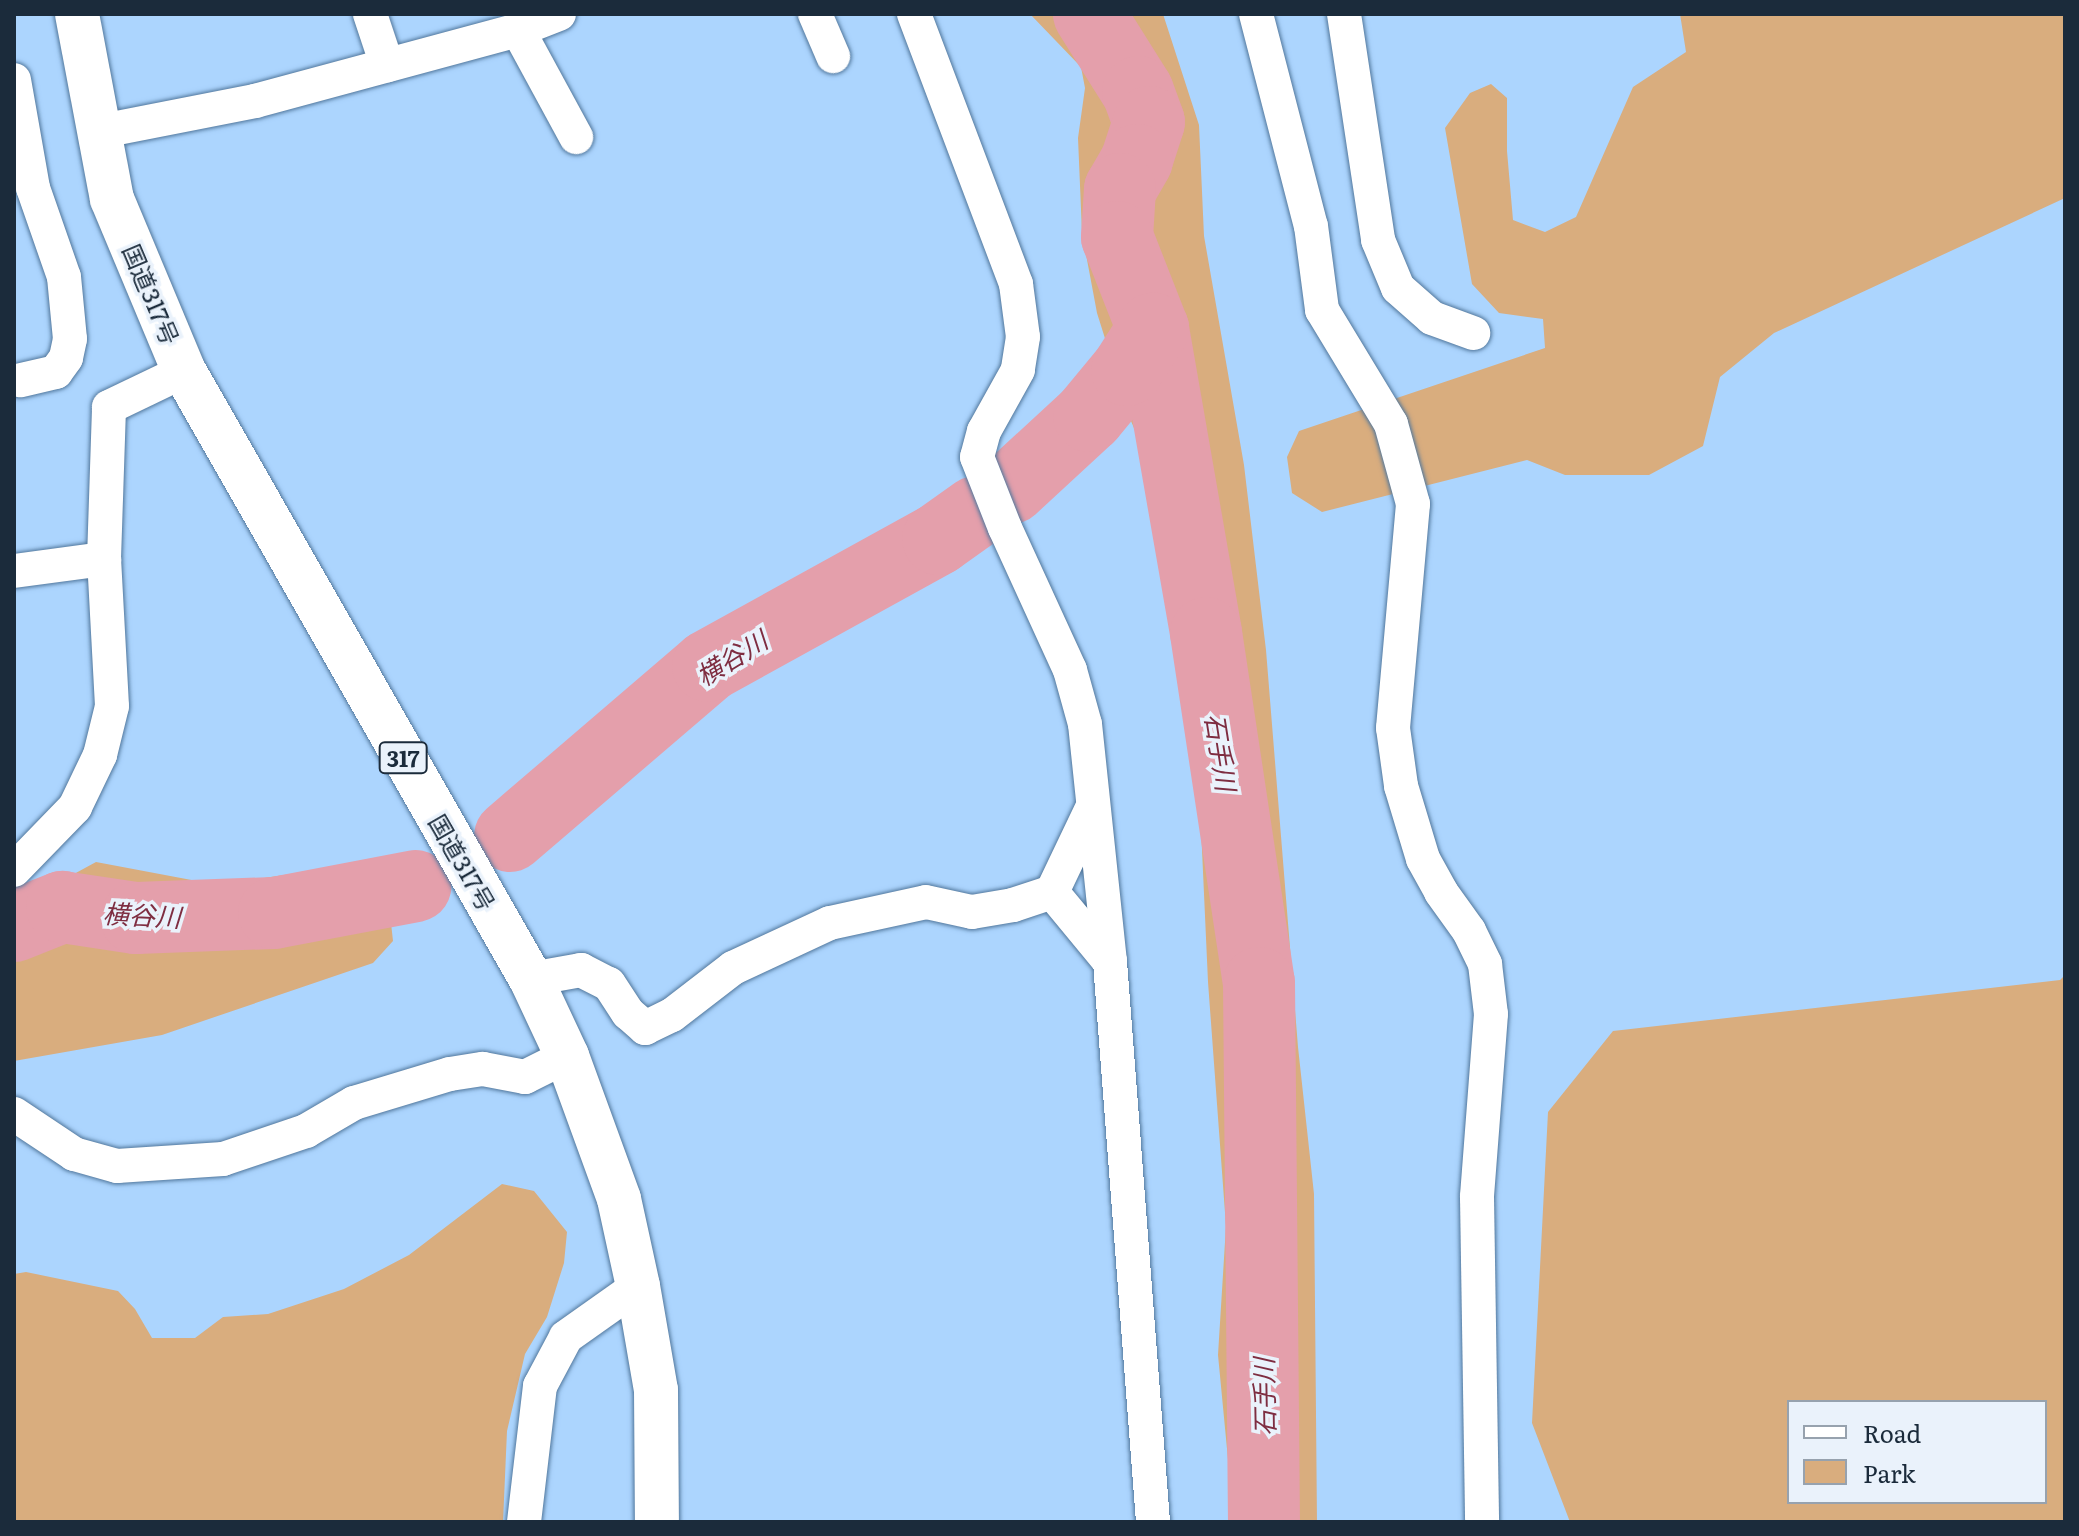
<!DOCTYPE html>
<meta charset="utf-8">
<style>
body{margin:0}
#map{position:relative;width:2079px;height:1536px;overflow:hidden;background:#acd5fe;font-family:Literata,"Noto Sans JP",serif}
div>[style]{position:absolute}
.green>*{inset:0;background:#d9ad7e}
.water>*{inset:0;background:#e49fab}
.river>*{height:72px;margin:-36px;padding:0 36px;transform-origin:36px;border-radius:36px;background:#e49fab}
.roads{filter:drop-shadow(0 0 2px #51779c) drop-shadow(0 0 2px #51779c)}
.minor>*{height:34px;margin:-17px;padding:0 17px;transform-origin:17px;border-radius:17px;background:#fff}
.trunk>*{height:44px;margin:-22px;padding:0 22px;transform-origin:22px;border-radius:22px;background:#fff}
span{translate:-50% -50%;white-space:nowrap;text-align:center;line-height:1.15;-webkit-text-stroke:7px #eaf2fb;paint-order:stroke}
.shield-label span{padding:2px 6px;background:#eaf2fb;border:2px solid;border-radius:6px;-webkit-text-stroke-width:0}
.shield-label{font-size:22px;color:#1b2b3b;font-weight:700}
.street-label{font-size:24px;color:#1b2b3b}
.water-label{font-size:26px;color:#7e2d41;font-style:italic}
.frame{position:absolute;inset:0;border:16px solid #1b2b3b;pointer-events:none}
.legend{position:absolute;left:1787px;top:1400px;width:260px;height:104px;box-sizing:border-box;background:#eaf2fb;border:2px solid #97a2ae;margin:0;padding:10px 14px;list-style:none;font-size:24px;color:#1b2b3b}
.legend li{display:flex;align-items:center;gap:16px;height:40px}
.legend b{width:40px;border:2px solid #97a2ae}
</style>
<div id="map">
<div class="green">
<i style="clip-path:polygon(1030px 14px,1062px 14px,1118px 63px,1110px 14px,1163px 14px,1199px 125px,1204px 236px,1244px 465px,1266px 650px,1298px 1047px,1314px 1194px,1317px 1522px,1234px 1522px,1218px 1355px,1226px 1226px,1208px 982px,1198px 762px,1153px 473px,1131px 421px,1097px 313px,1082px 233px,1078px 138px,1085px 88px,1081px 67px)"></i>
<i style="clip-path:polygon(1680px 14px,2065px 14px,2065px 198px,1774px 333px,1720px 377px,1703px 446px,1649px 475px,1565px 475px,1527px 460px,1322px 512px,1292px 493px,1287px 457px,1299px 431px,1545px 348px,1543px 319px,1499px 313px,1472px 284px,1445px 128px,1470px 93px,1491px 84px,1507px 98px,1507px 151px,1513px 220px,1545px 232px,1576px 217px,1633px 87px,1686px 52px)"></i>
<i style="clip-path:polygon(96px 862px,218px 885px,324px 869px,368px 874px,391px 923px,393px 941px,373px 963px,162px 1035px,14px 1061px,14px 898px,28px 899px)"></i>
<i style="clip-path:polygon(evenodd,2065px 975px,2065px 1522px,1570px 1522px,1532px 1423px,1548px 1112px,1613px 1031px,2060px 980px,2065px 975px,2045px 1402px,2045px 1502px,1789px 1502px,1789px 1402px,2045px 1402px)"></i>
<i style="clip-path:polygon(502px 1184px,534px 1191px,567px 1232px,564px 1263px,547px 1317px,525px 1354px,507px 1431px,503px 1522px,14px 1522px,14px 1274px,26px 1272px,118px 1291px,135px 1309px,152px 1338px,195px 1338px,223px 1317px,268px 1314px,344px 1289px,409px 1255px)"></i>
</div>
<div class="water">
<i style="clip-path:polygon(1062px 14px,1110px 14px,1119px 64px)"></i>
</div>
<div class="river">
<i style="left:1089px;top:14px;width:92px;rotate:57.9deg"></i>
<i style="left:1138px;top:92px;width:32px;rotate:70deg"></i>
<i style="left:1149px;top:122px;width:40px;rotate:108deg"></i>
<i style="left:1137px;top:160px;width:34px;rotate:120deg"></i>
<i style="left:1120px;top:189px;width:48px;rotate:93.6deg"></i>
<i style="left:1117px;top:237px;width:99px;rotate:68.6deg"></i>
<i style="left:1153px;top:329px;width:309px;rotate:80.1deg"></i>
<i style="left:1206px;top:633px;width:354px;rotate:81.4deg"></i>
<i style="left:1259px;top:983px;width:539px;rotate:89.47deg"></i>
<i style="left:1011px;top:488px;width:106px;rotate:-42.7deg"></i>
<i style="left:1089px;top:416px;width:60px;rotate:-50.4deg"></i>
<i style="left:1127px;top:370px;width:49px;rotate:-57.6deg"></i>
<i style="left:510px;top:836px;width:261px;rotate:-40.6deg"></i>
<i style="left:708px;top:666px;width:263px;rotate:-28.9deg"></i>
<i style="left:938px;top:539px;width:47px;rotate:-35.4deg"></i>
<i style="left:14px;top:926px;width:52px;rotate:-21.6deg"></i>
<i style="left:62px;top:907px;width:75px;rotate:8.5deg"></i>
<i style="left:136px;top:918px;width:138px;rotate:-2.1deg"></i>
<i style="left:274px;top:913px;width:144px;rotate:-10.8deg"></i>
</div>
<div class="roads">
<div class="minor">
<i style="left:370px;top:14px;width:54px;rotate:71.6deg"></i>
<i style="left:815px;top:14px;width:46px;rotate:66.8deg"></i>
<i style="left:914px;top:14px;width:289px;rotate:69.3deg"></i>
<i style="left:1016px;top:284px;width:53px;rotate:82.5deg"></i>
<i style="left:1023px;top:337px;width:33px;rotate:99deg"></i>
<i style="left:1018px;top:370px;width:70px;rotate:119.1deg"></i>
<i style="left:984px;top:431px;width:27px;rotate:105deg"></i>
<i style="left:977px;top:457px;width:76px;rotate:68.5deg"></i>
<i style="left:1005px;top:528px;width:156px;rotate:65.4deg"></i>
<i style="left:1070px;top:670px;width:56px;rotate:74.5deg"></i>
<i style="left:1085px;top:724px;width:239px;rotate:84deg"></i>
<i style="left:1110px;top:962px;width:562px;rotate:85.61deg"></i>
<i style="left:1256px;top:14px;width:219px;rotate:75.5deg"></i>
<i style="left:1311px;top:226px;width:85px;rotate:82.5deg"></i>
<i style="left:1322px;top:310px;width:133px;rotate:58.8deg"></i>
<i style="left:1391px;top:424px;width:83px;rotate:74.6deg"></i>
<i style="left:1413px;top:504px;width:225px;rotate:95.1deg"></i>
<i style="left:1393px;top:728px;width:59px;rotate:82.1deg"></i>
<i style="left:1401px;top:786px;width:76px;rotate:73.2deg"></i>
<i style="left:1423px;top:859px;width:38px;rotate:61deg"></i>
<i style="left:1441px;top:892px;width:48px;rotate:54.3deg"></i>
<i style="left:1469px;top:931px;width:37px;rotate:64deg"></i>
<i style="left:1485px;top:964px;width:50px;rotate:83.2deg"></i>
<i style="left:1491px;top:1014px;width:184px;rotate:94.4deg"></i>
<i style="left:1477px;top:1197px;width:325px;rotate:89.1deg"></i>
<i style="left:1344px;top:14px;width:229px;rotate:81.4deg"></i>
<i style="left:1378px;top:240px;width:52px;rotate:67.4deg"></i>
<i style="left:1398px;top:288px;width:45px;rotate:41.4deg"></i>
<i style="left:1432px;top:318px;width:44px;rotate:20.1deg"></i>
<i style="left:518px;top:30px;width:122px;rotate:61.5deg"></i>
<i style="left:14px;top:80px;width:110px;rotate:80deg"></i>
<i style="left:33px;top:188px;width:94px;rotate:70.8deg"></i>
<i style="left:64px;top:277px;width:62px;rotate:84.5deg"></i>
<i style="left:70px;top:339px;width:19px;rotate:102deg"></i>
<i style="left:66px;top:358px;width:17px;rotate:126deg"></i>
<i style="left:56px;top:372px;width:37px;rotate:167deg"></i>
<i style="left:97px;top:132px;width:161px;rotate:-11.1deg"></i>
<i style="left:255px;top:101px;width:272px;rotate:-15.1deg"></i>
<i style="left:518px;top:30px;width:44px;rotate:-21.3deg"></i>
<i style="left:14px;top:571px;width:91px;rotate:-7.6deg"></i>
<i style="left:14px;top:870px;width:88px;rotate:-45.9deg"></i>
<i style="left:75px;top:807px;width:58px;rotate:-64.3deg"></i>
<i style="left:100px;top:755px;width:50px;rotate:-76.2deg"></i>
<i style="left:112px;top:706px;width:147px;rotate:-93.1deg"></i>
<i style="left:104px;top:559px;width:152px;rotate:-88.1deg"></i>
<i style="left:109px;top:407px;width:83px;rotate:-25.6deg"></i>
<i style="left:1052px;top:892px;width:95px;rotate:-64.5deg"></i>
<i style="left:531px;top:979px;width:51px;rotate:-10.2deg"></i>
<i style="left:581px;top:970px;width:31px;rotate:27deg"></i>
<i style="left:609px;top:984px;width:35px;rotate:57deg"></i>
<i style="left:628px;top:1013px;width:23px;rotate:41deg"></i>
<i style="left:645px;top:1028px;width:30px;rotate:-26deg"></i>
<i style="left:672px;top:1015px;width:77px;rotate:-37.6deg"></i>
<i style="left:733px;top:968px;width:107px;rotate:-24.9deg"></i>
<i style="left:830px;top:923px;width:98px;rotate:-12.3deg"></i>
<i style="left:926px;top:902px;width:47px;rotate:12.3deg"></i>
<i style="left:972px;top:912px;width:42px;rotate:-9.7deg"></i>
<i style="left:1013px;top:905px;width:41px;rotate:-18.4deg"></i>
<i style="left:1052px;top:892px;width:91px;rotate:50.4deg"></i>
<i style="left:14px;top:1114px;width:72px;rotate:33.7deg"></i>
<i style="left:74px;top:1154px;width:45px;rotate:15.6deg"></i>
<i style="left:117px;top:1166px;width:106px;rotate:-3.8deg"></i>
<i style="left:223px;top:1159px;width:88px;rotate:-18.6deg"></i>
<i style="left:306px;top:1131px;width:56px;rotate:-30.3deg"></i>
<i style="left:354px;top:1103px;width:100px;rotate:-16.8deg"></i>
<i style="left:450px;top:1074px;width:33px;rotate:-9deg"></i>
<i style="left:483px;top:1069px;width:43px;rotate:10.8deg"></i>
<i style="left:525px;top:1077px;width:47px;rotate:-26.6deg"></i>
<i style="left:524px;top:1522px;width:137px;rotate:-83.3deg"></i>
<i style="left:540px;top:1386px;width:55px;rotate:-62deg"></i>
<i style="left:566px;top:1337px;width:88px;rotate:-35.3deg"></i>
</div>
<div class="trunk">
<i style="left:77px;top:14px;width:188px;rotate:79.3deg"></i>
<i style="left:112px;top:199px;width:186px;rotate:67.3deg"></i>
<i style="left:184px;top:371px;width:700px;rotate:60.29deg"></i>
<i style="left:531px;top:979px;width:85px;rotate:64.9deg"></i>
<i style="left:567px;top:1056px;width:152px;rotate:70deg"></i>
<i style="left:619px;top:1199px;width:89px;rotate:77.7deg"></i>
<i style="left:638px;top:1286px;width:106px;rotate:80.2deg"></i>
<i style="left:656px;top:1390px;width:132px;rotate:89.6deg"></i>
</div>
</div>
<div class="shield-label">
<span style="left:403px;top:758px">317</span>
</div>
<div class="street-label">
<span style="left:152px;top:294px;rotate:67deg">国道317号</span>
<span style="left:463px;top:862px;rotate:60deg">国道317号</span>
</div>
<div class="water-label">
<span style="left:731px;top:657px;rotate:-32deg">横谷川</span>
<span style="left:1222px;top:752px;rotate:81deg">石手川</span>
<span style="left:142px;top:914px;rotate:3deg">横谷川</span>
<span style="left:1263px;top:1397px;rotate:-91deg">石手川</span>
</div>
<div class="frame"></div>
<ul class="legend">
<li><b style="height:10px;background:#fff"></b>Road</li>
<li><b style="height:22px;background:#d9ad7e"></b>Park</li>
</ul>
</div>
